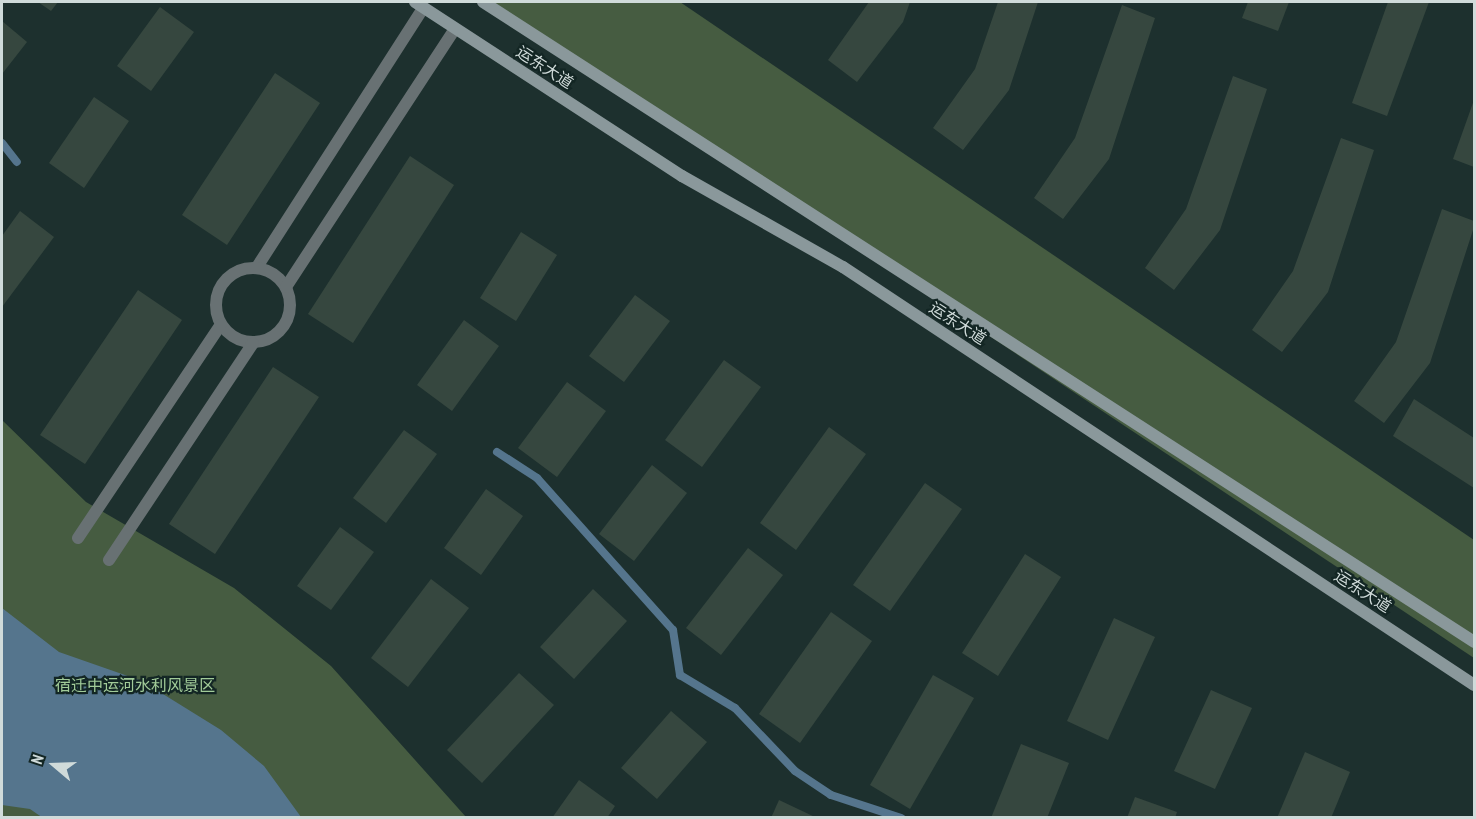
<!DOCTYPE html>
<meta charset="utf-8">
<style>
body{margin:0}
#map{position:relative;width:1476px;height:819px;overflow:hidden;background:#1d302e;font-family:"PT Sans Narrow","Noto Sans SC",sans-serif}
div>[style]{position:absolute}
.green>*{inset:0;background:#465c41}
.water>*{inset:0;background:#55758d}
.stream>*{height:8px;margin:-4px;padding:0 4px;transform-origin:4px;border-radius:4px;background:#55758d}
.building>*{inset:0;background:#36473f}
.street>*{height:12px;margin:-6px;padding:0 6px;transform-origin:6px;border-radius:6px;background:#687173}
.street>.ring{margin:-6px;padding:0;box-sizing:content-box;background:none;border:12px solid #687173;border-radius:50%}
.secondary>*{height:12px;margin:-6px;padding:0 6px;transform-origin:6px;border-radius:6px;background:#8a989b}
span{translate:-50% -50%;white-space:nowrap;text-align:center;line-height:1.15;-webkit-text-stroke:4.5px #132624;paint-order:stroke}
.street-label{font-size:16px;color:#d0dbda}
.park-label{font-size:16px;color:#a2cc99}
.frame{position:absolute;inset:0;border:3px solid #d0dbda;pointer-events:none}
.north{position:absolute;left:24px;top:735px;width:60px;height:60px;-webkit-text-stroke:4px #132624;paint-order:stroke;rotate:289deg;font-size:16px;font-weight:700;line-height:24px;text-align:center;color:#d0dbda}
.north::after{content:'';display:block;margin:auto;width:21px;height:27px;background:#d0dbda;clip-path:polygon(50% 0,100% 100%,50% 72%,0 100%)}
</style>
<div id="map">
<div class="green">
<i style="clip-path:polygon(496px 2px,680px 2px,1474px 540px,1474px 658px,494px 7px)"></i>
<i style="clip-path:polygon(2px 420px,86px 502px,234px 588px,331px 666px,466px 817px,2px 817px)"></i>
</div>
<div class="water">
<i style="clip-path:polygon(2px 608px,59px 652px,142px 681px,221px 730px,264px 766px,301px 817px,43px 818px,30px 809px,2px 805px)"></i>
</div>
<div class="stream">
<i style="left:2px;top:143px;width:24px;rotate:52deg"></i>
<i style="left:497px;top:452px;width:48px;rotate:33deg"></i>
<i style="left:537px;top:478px;width:204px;rotate:48.2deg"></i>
<i style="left:673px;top:630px;width:46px;rotate:81.2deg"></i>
<i style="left:680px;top:675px;width:64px;rotate:31deg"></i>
<i style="left:735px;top:708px;width:87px;rotate:46.4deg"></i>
<i style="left:795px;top:771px;width:43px;rotate:33.7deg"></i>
<i style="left:831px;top:795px;width:74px;rotate:18.2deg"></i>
</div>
<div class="building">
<i style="clip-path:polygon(38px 2px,58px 2px,51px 11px)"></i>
<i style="clip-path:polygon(869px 2px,910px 2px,903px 22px,857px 82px,828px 60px)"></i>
<i style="clip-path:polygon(998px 2px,1038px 2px,1009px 90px,963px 150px,933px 128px,975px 69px)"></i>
<i style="clip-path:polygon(1248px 2px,1289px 2px,1278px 31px,1242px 18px)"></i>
<i style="clip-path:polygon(1388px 2px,1429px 2px,1387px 116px,1352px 103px)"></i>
<i style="clip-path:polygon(1122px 5px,1155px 18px,1109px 159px,1063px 219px,1034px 198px,1075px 138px)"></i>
<i style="clip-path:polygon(160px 7px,194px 32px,151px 91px,117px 66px)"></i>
<i style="clip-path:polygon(2px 21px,27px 42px,2px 74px)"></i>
<i style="clip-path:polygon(275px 73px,320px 103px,227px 245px,182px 215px)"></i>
<i style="clip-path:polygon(1233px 76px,1267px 89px,1220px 230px,1174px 290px,1145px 268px,1186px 209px)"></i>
<i style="clip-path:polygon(94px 97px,129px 121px,84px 188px,49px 163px)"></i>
<i style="clip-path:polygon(1474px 100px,1474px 167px,1453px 159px)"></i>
<i style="clip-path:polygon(1341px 138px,1374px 150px,1328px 292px,1282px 352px,1252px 330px,1293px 271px)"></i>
<i style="clip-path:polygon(410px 156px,454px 185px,353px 343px,308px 314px)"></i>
<i style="clip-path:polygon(1442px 209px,1474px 221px,1474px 227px,1430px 363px,1384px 423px,1354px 401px,1396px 342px)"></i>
<i style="clip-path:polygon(20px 211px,54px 237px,2px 307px,2px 236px)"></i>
<i style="clip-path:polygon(521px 232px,557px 255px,516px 321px,480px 298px)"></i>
<i style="clip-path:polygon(138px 290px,182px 320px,85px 464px,40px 435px)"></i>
<i style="clip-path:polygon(635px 295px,670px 321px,624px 382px,589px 356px)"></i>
<i style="clip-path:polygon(464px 320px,499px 346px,452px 411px,417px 385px)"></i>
<i style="clip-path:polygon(724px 360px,761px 387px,702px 467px,665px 440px)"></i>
<i style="clip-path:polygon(273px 367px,319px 397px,215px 554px,169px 524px)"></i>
<i style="clip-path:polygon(567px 382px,606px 411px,557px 477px,518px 448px)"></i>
<i style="clip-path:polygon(1414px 399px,1474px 438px,1474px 488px,1393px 436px)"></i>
<i style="clip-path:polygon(829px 427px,866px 454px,796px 550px,760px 523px)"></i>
<i style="clip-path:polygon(404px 430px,437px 454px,386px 523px,353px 498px)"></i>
<i style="clip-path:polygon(652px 465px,687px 493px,634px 561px,599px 534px)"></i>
<i style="clip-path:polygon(925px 483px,962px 509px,890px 611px,853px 585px)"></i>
<i style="clip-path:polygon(486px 489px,523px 516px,481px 575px,444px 548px)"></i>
<i style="clip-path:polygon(340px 527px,374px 552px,331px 610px,297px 586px)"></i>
<i style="clip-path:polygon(748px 548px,783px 575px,721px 655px,686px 628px)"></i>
<i style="clip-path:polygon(1025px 554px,1061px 577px,998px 676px,962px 653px)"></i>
<i style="clip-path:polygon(431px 579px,469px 608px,408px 687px,371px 658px)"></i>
<i style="clip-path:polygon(593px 589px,627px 621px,574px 679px,540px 647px)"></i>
<i style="clip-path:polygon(831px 612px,872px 641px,800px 743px,759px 714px)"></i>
<i style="clip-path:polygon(1114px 618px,1155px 637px,1108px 740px,1067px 721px)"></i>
<i style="clip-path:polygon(519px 673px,554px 705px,482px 783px,447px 750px)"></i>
<i style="clip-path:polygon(933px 675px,974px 698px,910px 809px,870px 785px)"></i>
<i style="clip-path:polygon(1211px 690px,1252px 708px,1215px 789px,1174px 771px)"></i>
<i style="clip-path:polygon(671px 711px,707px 742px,657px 799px,621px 768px)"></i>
<i style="clip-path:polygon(1021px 744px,1069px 763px,1047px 818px,991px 818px)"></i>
<i style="clip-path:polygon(1305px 752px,1350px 772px,1331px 818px,1277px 818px)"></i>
<i style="clip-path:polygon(579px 780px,615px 806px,607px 818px,552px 818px)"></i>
<i style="clip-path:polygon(1135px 797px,1177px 812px,1175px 818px,1127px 818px)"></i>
<i style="clip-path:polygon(779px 800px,817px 818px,771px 818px)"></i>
</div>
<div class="street">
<i style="left:257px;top:267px;width:308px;rotate:-57.3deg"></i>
<i class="ring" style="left:216px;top:268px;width:62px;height:62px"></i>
<i style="left:286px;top:287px;width:308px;rotate:-56.8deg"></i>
<i style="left:78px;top:538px;width:257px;rotate:-56.2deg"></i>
<i style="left:109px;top:560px;width:260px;rotate:-56.4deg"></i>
</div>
<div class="secondary">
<i style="left:415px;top:2px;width:319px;rotate:33.1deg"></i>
<i style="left:682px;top:176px;width:185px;rotate:29.5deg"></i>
<i style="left:843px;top:267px;width:757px;rotate:33.52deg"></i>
<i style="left:483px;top:2px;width:1180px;rotate:32.85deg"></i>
</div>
<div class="street-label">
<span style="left:545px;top:67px;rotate:33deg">运东大道</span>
<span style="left:958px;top:323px;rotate:33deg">运东大道</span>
<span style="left:1363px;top:591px;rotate:33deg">运东大道</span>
</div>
<div class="park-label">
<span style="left:135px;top:685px">宿迁中运河水利风景区</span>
</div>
<div class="frame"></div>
<div class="north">N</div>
</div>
